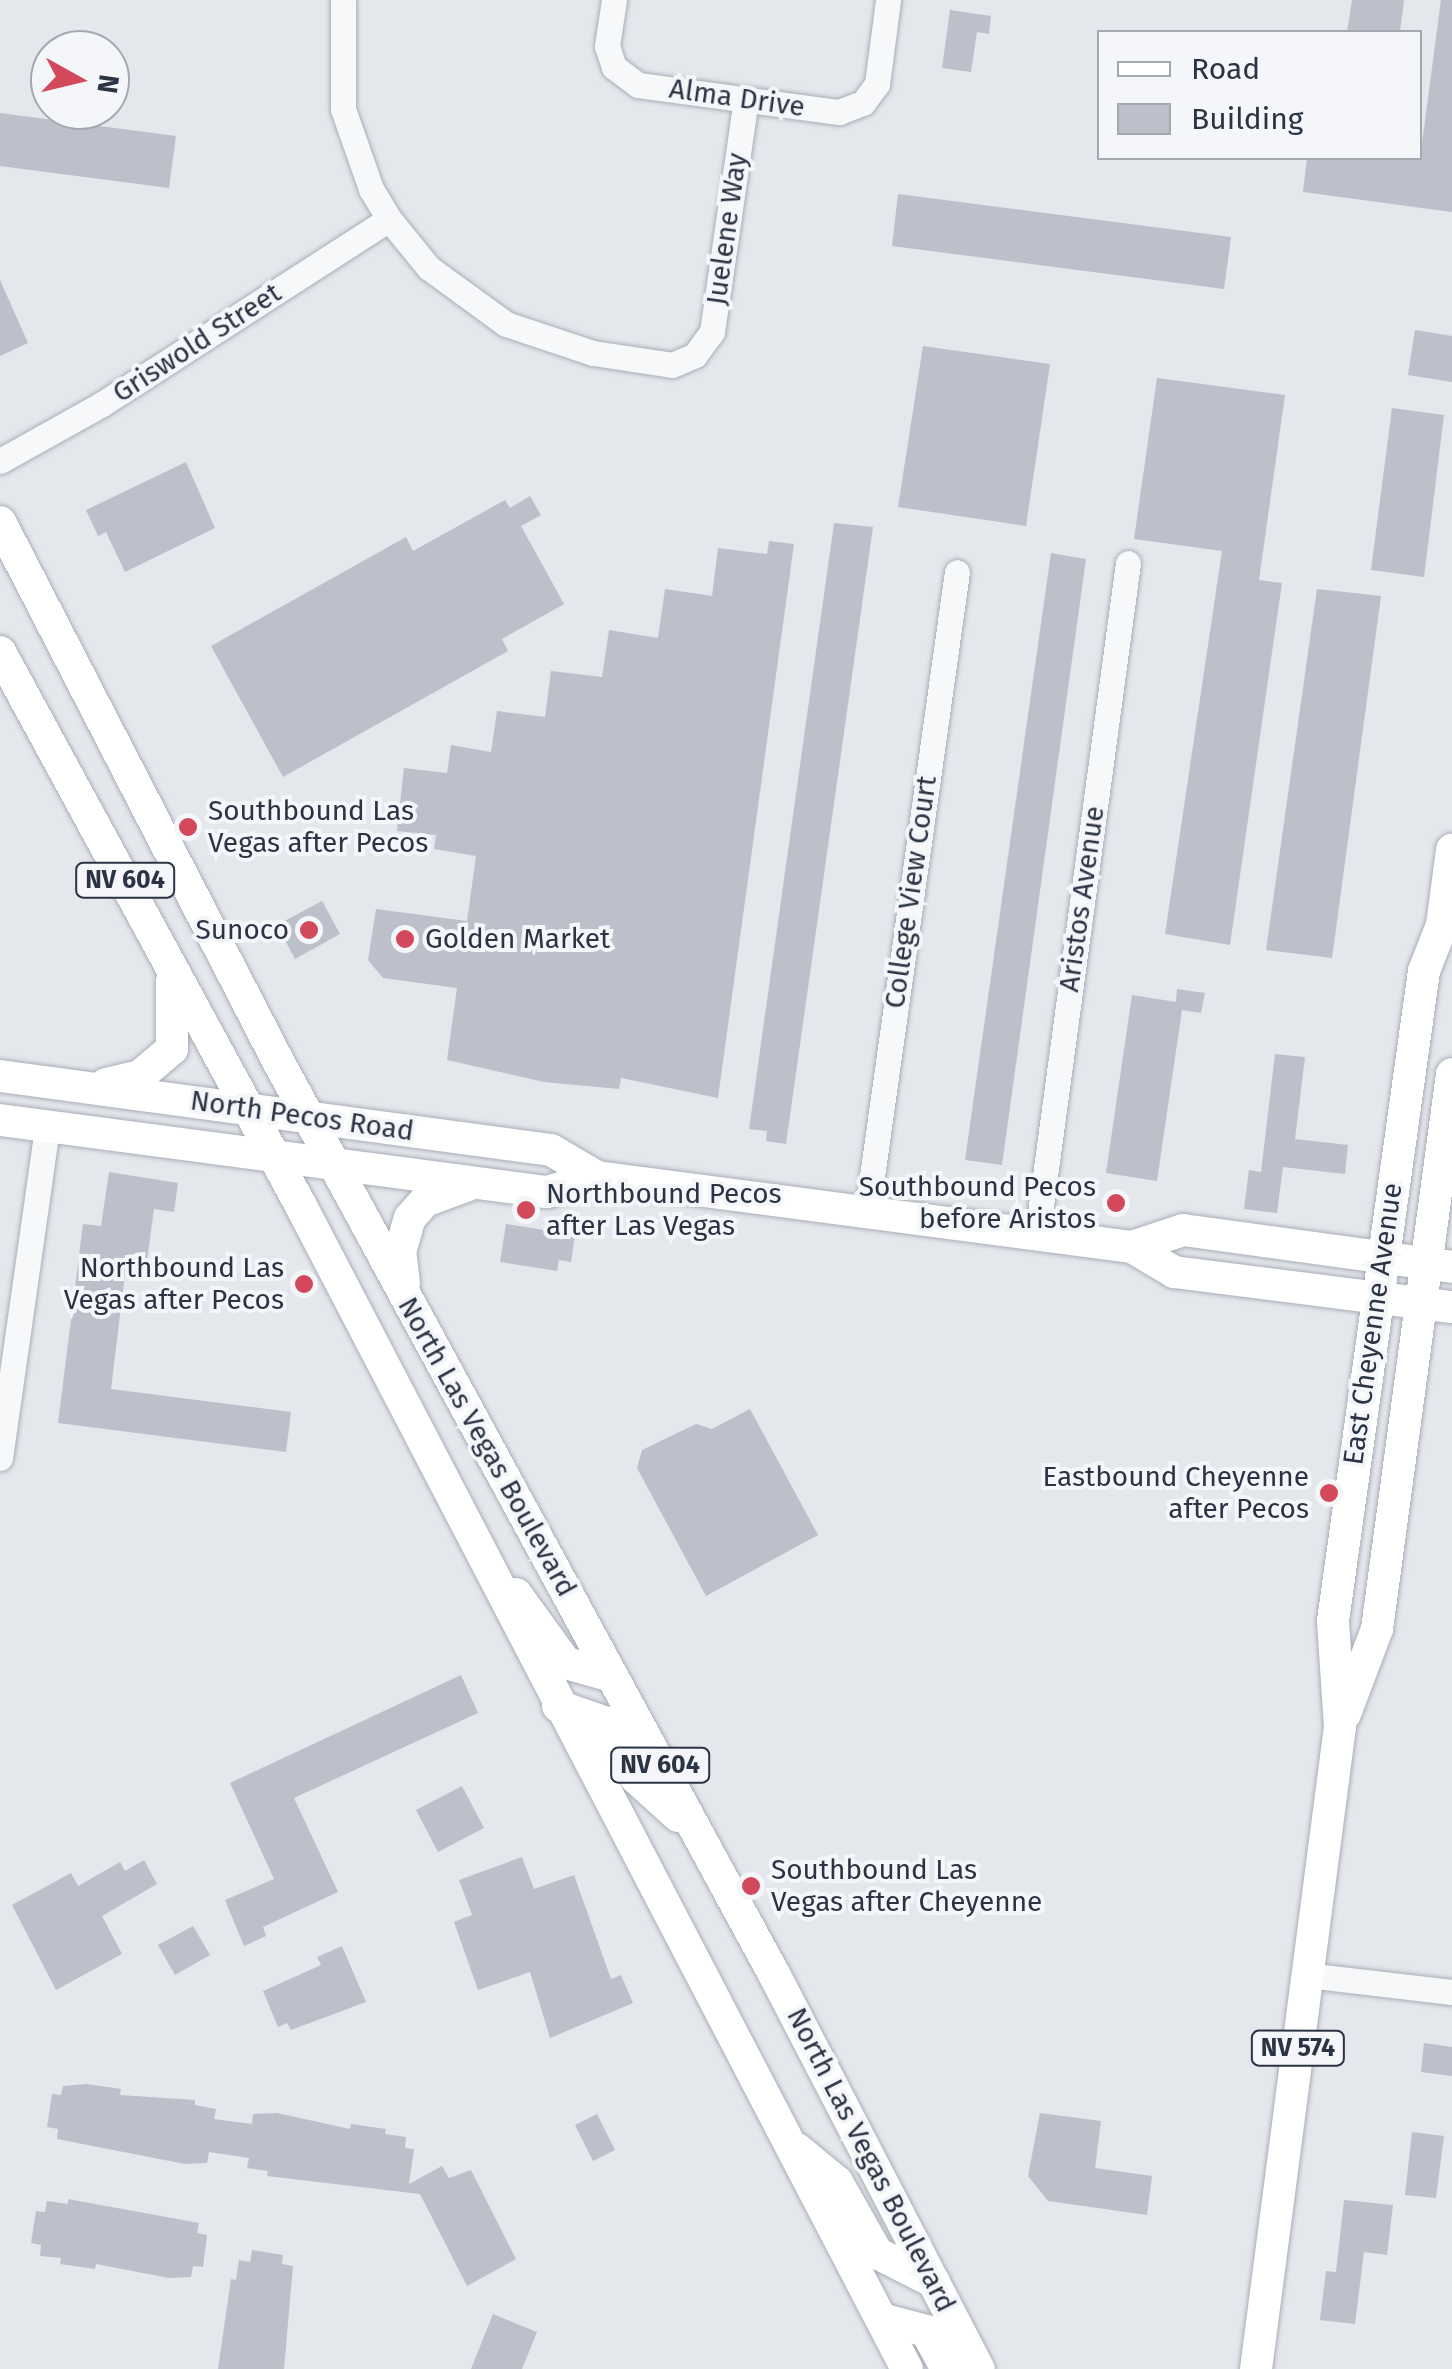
<!DOCTYPE html>
<style>
body{margin:0}
#map{position:relative;width:1452px;height:2369px;overflow:hidden;background:#e4e7ec;font-family:"Fira Sans",sans-serif}
div>[style]{position:absolute}
.building>*{inset:0;background:#bbc0ca}
.roads{filter:drop-shadow(0 0 2px #a9aeb7) drop-shadow(0 0 2px #a9aeb7)}
.minor>*{height:25px;margin:-12.5px;padding:0 12.5px;transform-origin:12.5px;border-radius:12.5px;background:#f7f8fa}
.major>*{height:32px;margin:-16px;padding:0 16px;transform-origin:16px;border-radius:16px;background:#fff}
.dots>*{width:28px;height:28px;translate:-50% -50%;box-sizing:border-box;border:5px solid #f4f6f9;border-radius:50%}
span{translate:-50% -50%;white-space:nowrap;text-align:center;line-height:1.15;-webkit-text-stroke:8px #f4f6f9;paint-order:stroke}
.shield-label span{padding:2px 8px;background:#f4f6f9;border:2px solid;border-radius:8px;-webkit-text-stroke-width:0}
.shield-label{font-size:25px;color:#2b3445;font-weight:700}
.street-label{font-size:28px;color:#2b3445}
.poi-label{font-size:28px;color:#2b3445}
.left{translate:0 -50%;text-align:left}
.right{translate:-100% -50%;text-align:right}
.legend{position:absolute;left:1097px;top:30px;width:325px;height:130px;box-sizing:border-box;background:#f4f6f9;border:2px solid #a4a8b1;margin:0;padding:12px 18px;list-style:none;font-size:30px;color:#2b3445}
.legend li{display:flex;align-items:center;gap:20px;height:50px}
.legend b{width:50px;border:2px solid #a4a8b1}
.north{position:absolute;left:30px;top:30px;width:100px;height:100px;box-sizing:border-box;background:#f4f6f9;border:2px solid #a4a8b1;border-radius:50%;rotate:98deg;font-size:28px;font-weight:700;line-height:40px;text-align:center;color:#2b3445}
.north::after{content:'';display:block;margin:auto;width:35px;height:45px;background:#d1495b;clip-path:polygon(50% 0,100% 100%,50% 72%,0 100%)}
</style>
<div id="map">
<div class="building">
<i style="clip-path:polygon(1352px 0,1404px 0,1400px 32px,1347px 32px)"></i>
<i style="clip-path:polygon(1441px 0,1452px 0,1452px 212px,1303px 192px,1307px 158px,1420px 158px)"></i>
<i style="clip-path:polygon(950px 10px,991px 16px,989px 34px,977px 32px,971px 72px,942px 68px)"></i>
<i style="clip-path:polygon(0 113px,176px 136px,169px 188px,0 166px)"></i>
<i style="clip-path:polygon(898px 194px,1231px 237px,1224px 289px,892px 246px)"></i>
<i style="clip-path:polygon(0 280px,28px 343px,0 356px)"></i>
<i style="clip-path:polygon(1415px 330px,1452px 336px,1452px 382px,1408px 375px)"></i>
<i style="clip-path:polygon(923px 346px,1050px 364px,1026px 526px,898px 507px)"></i>
<i style="clip-path:polygon(1157px 378px,1285px 395px,1259px 580px,1282px 583px,1230px 945px,1165px 934px,1222px 551px,1134px 539px)"></i>
<i style="clip-path:polygon(1392px 408px,1444px 415px,1424px 577px,1371px 570px)"></i>
<i style="clip-path:polygon(186px 462px,215px 528px,125px 572px,106px 532px,98px 536px,86px 510px)"></i>
<i style="clip-path:polygon(530px 496px,541px 515px,521px 526px,564px 604px,502px 639px,508px 651px,283px 777px,211px 646px,406px 537px,413px 551px,505px 500px,510px 508px)"></i>
<i style="clip-path:polygon(834px 523px,873px 527px,786px 1144px,766px 1141px,767px 1131px,749px 1129px)"></i>
<i style="clip-path:polygon(769px 541px,794px 544px,718px 1098px,621px 1078px,619px 1089px,544px 1082px,447px 1060px,457px 988px,383px 978px,368px 960px,376px 909px,467px 921px,476px 856px,434px 849px,436px 835px,397px 831px,404px 768px,447px 773px,451px 745px,491px 752px,497px 711px,545px 717px,551px 671px,602px 677px,609px 630px,658px 638px,665px 589px,712px 596px,718px 548px,767px 554px)"></i>
<i style="clip-path:polygon(1051px 553px,1086px 559px,1002px 1165px,965px 1160px)"></i>
<i style="clip-path:polygon(1317px 589px,1381px 596px,1332px 958px,1266px 950px)"></i>
<i style="clip-path:polygon(322px 901px,340px 934px,295px 959px,277px 925px)"></i>
<i style="clip-path:polygon(1177px 989px,1205px 993px,1201px 1013px,1182px 1010px,1157px 1181px,1106px 1173px,1132px 995px,1176px 1002px)"></i>
<i style="clip-path:polygon(1275px 1054px,1305px 1057px,1295px 1139px,1348px 1145px,1345px 1174px,1283px 1167px,1277px 1213px,1244px 1209px,1249px 1170px,1261px 1172px)"></i>
<i style="clip-path:polygon(109px 1172px,178px 1183px,174px 1212px,154px 1209px,146px 1268px,126px 1266px,111px 1389px,291px 1412px,286px 1452px,58px 1423px,83px 1224px,101px 1226px)"></i>
<i style="clip-path:polygon(506px 1224px,575px 1235px,571px 1262px,559px 1260px,557px 1271px,500px 1262px)"></i>
<i style="clip-path:polygon(750px 1409px,818px 1535px,706px 1596px,637px 1468px,642px 1450px,696px 1424px,712px 1429px)"></i>
<i style="clip-path:polygon(461px 1675px,478px 1713px,294px 1798px,338px 1892px,263px 1927px,266px 1936px,244px 1946px,225px 1900px,274px 1879px,230px 1783px)"></i>
<i style="clip-path:polygon(462px 1786px,484px 1828px,438px 1852px,416px 1810px)"></i>
<i style="clip-path:polygon(522px 1857px,534px 1889px,574px 1875px,611px 1979px,621px 1975px,633px 2003px,550px 2038px,530px 1972px,478px 1990px,454px 1922px,472px 1915px,459px 1880px)"></i>
<i style="clip-path:polygon(144px 1860px,157px 1884px,102px 1916px,122px 1954px,56px 1990px,12px 1905px,71px 1873px,78px 1886px,120px 1862px,125px 1871px)"></i>
<i style="clip-path:polygon(193px 1926px,210px 1955px,175px 1975px,158px 1945px)"></i>
<i style="clip-path:polygon(342px 1946px,366px 2002px,291px 2030px,287px 2023px,278px 2027px,263px 1991px,321px 1965px,317px 1957px)"></i>
<i style="clip-path:polygon(1424px 2043px,1452px 2047px,1452px 2076px,1421px 2072px)"></i>
<i style="clip-path:polygon(87px 2084px,121px 2089px,120px 2095px,195px 2100px,195px 2105px,216px 2109px,214px 2119px,252px 2124px,253px 2114px,277px 2113px,350px 2129px,351px 2124px,386px 2129px,385px 2134px,406px 2137px,405px 2148px,414px 2149px,409px 2184px,442px 2166px,449px 2178px,471px 2170px,516px 2259px,467px 2286px,420px 2194px,267px 2176px,268px 2171px,247px 2168px,249px 2158px,209px 2152px,207px 2163px,185px 2164px,57px 2139px,58px 2129px,47px 2127px,52px 2094px,61px 2095px,63px 2086px)"></i>
<i style="clip-path:polygon(1040px 2113px,1101px 2121px,1095px 2168px,1152px 2176px,1147px 2215px,1048px 2201px,1028px 2176px)"></i>
<i style="clip-path:polygon(597px 2114px,615px 2150px,593px 2161px,575px 2125px)"></i>
<i style="clip-path:polygon(1412px 2132px,1444px 2136px,1436px 2198px,1405px 2195px)"></i>
<i style="clip-path:polygon(68px 2199px,199px 2223px,197px 2233px,207px 2235px,203px 2267px,193px 2266px,191px 2277px,169px 2278px,96px 2264px,95px 2269px,60px 2264px,61px 2258px,40px 2256px,41px 2245px,31px 2243px,36px 2211px,45px 2212px,47px 2201px,68px 2204px)"></i>
<i style="clip-path:polygon(1344px 2200px,1393px 2205px,1387px 2255px,1364px 2252px,1355px 2324px,1320px 2320px,1326px 2271px,1336px 2272px)"></i>
<i style="clip-path:polygon(252px 2250px,283px 2255px,282px 2264px,293px 2266px,284px 2369px,218px 2369px,231px 2279px,236px 2280px,239px 2260px,250px 2262px)"></i>
<i style="clip-path:polygon(493px 2314px,537px 2332px,522px 2369px,471px 2369px)"></i>
</div>
<div class="roads">
<div class="minor">
<i style="left:343px;top:0;width:109px;rotate:90deg"></i>
<i style="left:343px;top:109px;width:85px;rotate:70.7deg"></i>
<i style="left:371px;top:189px;width:35px;rotate:59deg"></i>
<i style="left:389px;top:219px;width:63px;rotate:50.8deg"></i>
<i style="left:429px;top:268px;width:95px;rotate:36deg"></i>
<i style="left:506px;top:324px;width:92px;rotate:18.4deg"></i>
<i style="left:593px;top:353px;width:80px;rotate:8.6deg"></i>
<i style="left:672px;top:365px;width:25px;rotate:-23deg"></i>
<i style="left:695px;top:355px;width:29px;rotate:-54deg"></i>
<i style="left:712px;top:332px;width:235px;rotate:-81.7deg"></i>
<i style="left:614px;top:0;width:47px;rotate:98.7deg"></i>
<i style="left:607px;top:46px;width:22px;rotate:72deg"></i>
<i style="left:614px;top:67px;width:30px;rotate:37deg"></i>
<i style="left:638px;top:85px;width:203px;rotate:7.7deg"></i>
<i style="left:839px;top:112px;width:26px;rotate:-21deg"></i>
<i style="left:863px;top:103px;width:24px;rotate:-54deg"></i>
<i style="left:877px;top:84px;width:85px;rotate:-82.5deg"></i>
<i style="left:0;top:461px;width:117px;rotate:-29.2deg"></i>
<i style="left:102px;top:404px;width:341px;rotate:-32.8deg"></i>
<i style="left:867px;top:1212px;width:646px;rotate:-82deg"></i>
<i style="left:1037px;top:1235px;width:678px;rotate:-82.29deg"></i>
<i style="left:0;top:1458px;width:335px;rotate:-81.9deg"></i>
<i style="left:1307px;top:1975px;width:146px;rotate:6.7deg"></i>
</div>
<div class="major">
<i style="left:0;top:522px;width:606px;rotate:62.72deg"></i>
<i style="left:278px;top:1061px;width:1039px;rotate:61.49deg"></i>
<i style="left:774px;top:1974px;width:445px;rotate:62.6deg"></i>
<i style="left:0;top:652px;width:630px;rotate:61.48deg"></i>
<i style="left:301px;top:1206px;width:1311px;rotate:62.48deg"></i>
<i style="left:0;top:1076px;width:556px;rotate:7.65deg"></i>
<i style="left:551px;top:1150px;width:53px;rotate:30.4deg"></i>
<i style="left:597px;top:1177px;width:540px;rotate:7.45deg"></i>
<i style="left:1132px;top:1247px;width:49px;rotate:30.8deg"></i>
<i style="left:1174px;top:1272px;width:280px;rotate:7.2deg"></i>
<i style="left:106px;top:1084px;width:35px;rotate:-13deg"></i>
<i style="left:140px;top:1076px;width:42px;rotate:-40.2deg"></i>
<i style="left:172px;top:1049px;width:68px;rotate:-90deg"></i>
<i style="left:0;top:1120px;width:552px;rotate:7.5deg"></i>
<i style="left:547px;top:1192px;width:52px;rotate:-16.7deg"></i>
<i style="left:1132px;top:1247px;width:54px;rotate:-18.4deg"></i>
<i style="left:1183px;top:1230px;width:272px;rotate:7.8deg"></i>
<i style="left:404px;top:1283px;width:31px;rotate:-97deg"></i>
<i style="left:400px;top:1252px;width:35px;rotate:-74deg"></i>
<i style="left:410px;top:1218px;width:23px;rotate:-49deg"></i>
<i style="left:425px;top:1201px;width:46px;rotate:-20.4deg"></i>
<i style="left:516px;top:1594px;width:85px;rotate:54.1deg"></i>
<i style="left:566px;top:1663px;width:48px;rotate:15.8deg"></i>
<i style="left:558px;top:1706px;width:49px;rotate:19.2deg"></i>
<i style="left:604px;top:1722px;width:64px;rotate:60.3deg"></i>
<i style="left:636px;top:1778px;width:57px;rotate:42.1deg"></i>
<i style="left:1345px;top:1714px;width:91px;rotate:-69.4deg"></i>
<i style="left:1377px;top:1629px;width:560px;rotate:-82.3deg"></i>
<i style="left:797px;top:2149px;width:52px;rotate:39.5deg"></i>
<i style="left:837px;top:2182px;width:81px;rotate:60.6deg"></i>
<i style="left:877px;top:2253px;width:64px;rotate:27deg"></i>
<i style="left:881px;top:2319px;width:47px;rotate:14.9deg"></i>
<i style="left:926px;top:2331px;width:43px;rotate:61.1deg"></i>
<i style="left:1256px;top:2369px;width:647px;rotate:-82.55deg"></i>
<i style="left:1340px;top:1727px;width:106px;rotate:-93.8deg"></i>
<i style="left:1333px;top:1621px;width:656px;rotate:-82.03deg"></i>
<i style="left:1424px;top:971px;width:49px;rotate:-68.6deg"></i>
<i style="left:1442px;top:925px;width:76px;rotate:-82.4deg"></i>
</div>
</div>
<div class="dots">
<i style="left:188px;top:827px;background:#d1495b"></i>
<i style="left:309px;top:930px;background:#d1495b"></i>
<i style="left:405px;top:939px;background:#d1495b"></i>
<i style="left:1116px;top:1203px;background:#d1495b"></i>
<i style="left:526px;top:1210px;background:#d1495b"></i>
<i style="left:304px;top:1284px;background:#d1495b"></i>
<i style="left:1329px;top:1493px;background:#d1495b"></i>
<i style="left:751px;top:1886px;background:#d1495b"></i>
</div>
<div class="shield-label">
<span style="left:125px;top:880px">NV 604</span>
<span style="left:660px;top:1765px">NV 604</span>
<span style="left:1298px;top:2048px">NV 574</span>
</div>
<div class="street-label">
<span style="left:737px;top:98px;rotate:8deg">Alma Drive</span>
<span style="left:727px;top:229px;rotate:-82deg">Juelene Way</span>
<span style="left:197px;top:343px;rotate:-33deg">Griswold Street</span>
<span style="left:911px;top:892px;rotate:-82deg">College View Court</span>
<span style="left:1082px;top:899px;rotate:-82deg">Aristos Avenue</span>
<span style="left:302px;top:1116px;rotate:8deg">North Pecos Road</span>
<span style="left:1373px;top:1324px;rotate:-82deg">East Cheyenne Avenue</span>
<span style="left:487px;top:1447px;rotate:61deg">North Las Vegas Boulevard</span>
<span style="left:871px;top:2160px;rotate:63deg">North Las Vegas Boulevard</span>
</div>
<div class="poi-label">
<span class="left" style="left:208px;top:827px">Southbound Las<br>Vegas after Pecos</span>
<span class="right" style="left:289px;top:930px">Sunoco</span>
<span class="left" style="left:425px;top:939px">Golden Market</span>
<span class="right" style="left:1096px;top:1203px">Southbound Pecos<br>before Aristos</span>
<span class="left" style="left:546px;top:1210px">Northbound Pecos<br>after Las Vegas</span>
<span class="right" style="left:284px;top:1284px">Northbound Las<br>Vegas after Pecos</span>
<span class="right" style="left:1309px;top:1493px">Eastbound Cheyenne<br>after Pecos</span>
<span class="left" style="left:771px;top:1886px">Southbound Las<br>Vegas after Cheyenne</span>
</div>
<ul class="legend">
<li><b style="height:12px;background:#fff"></b>Road</li>
<li><b style="height:28px;background:#bbc0ca"></b>Building</li>
</ul>
<div class="north">N</div>
</div>
